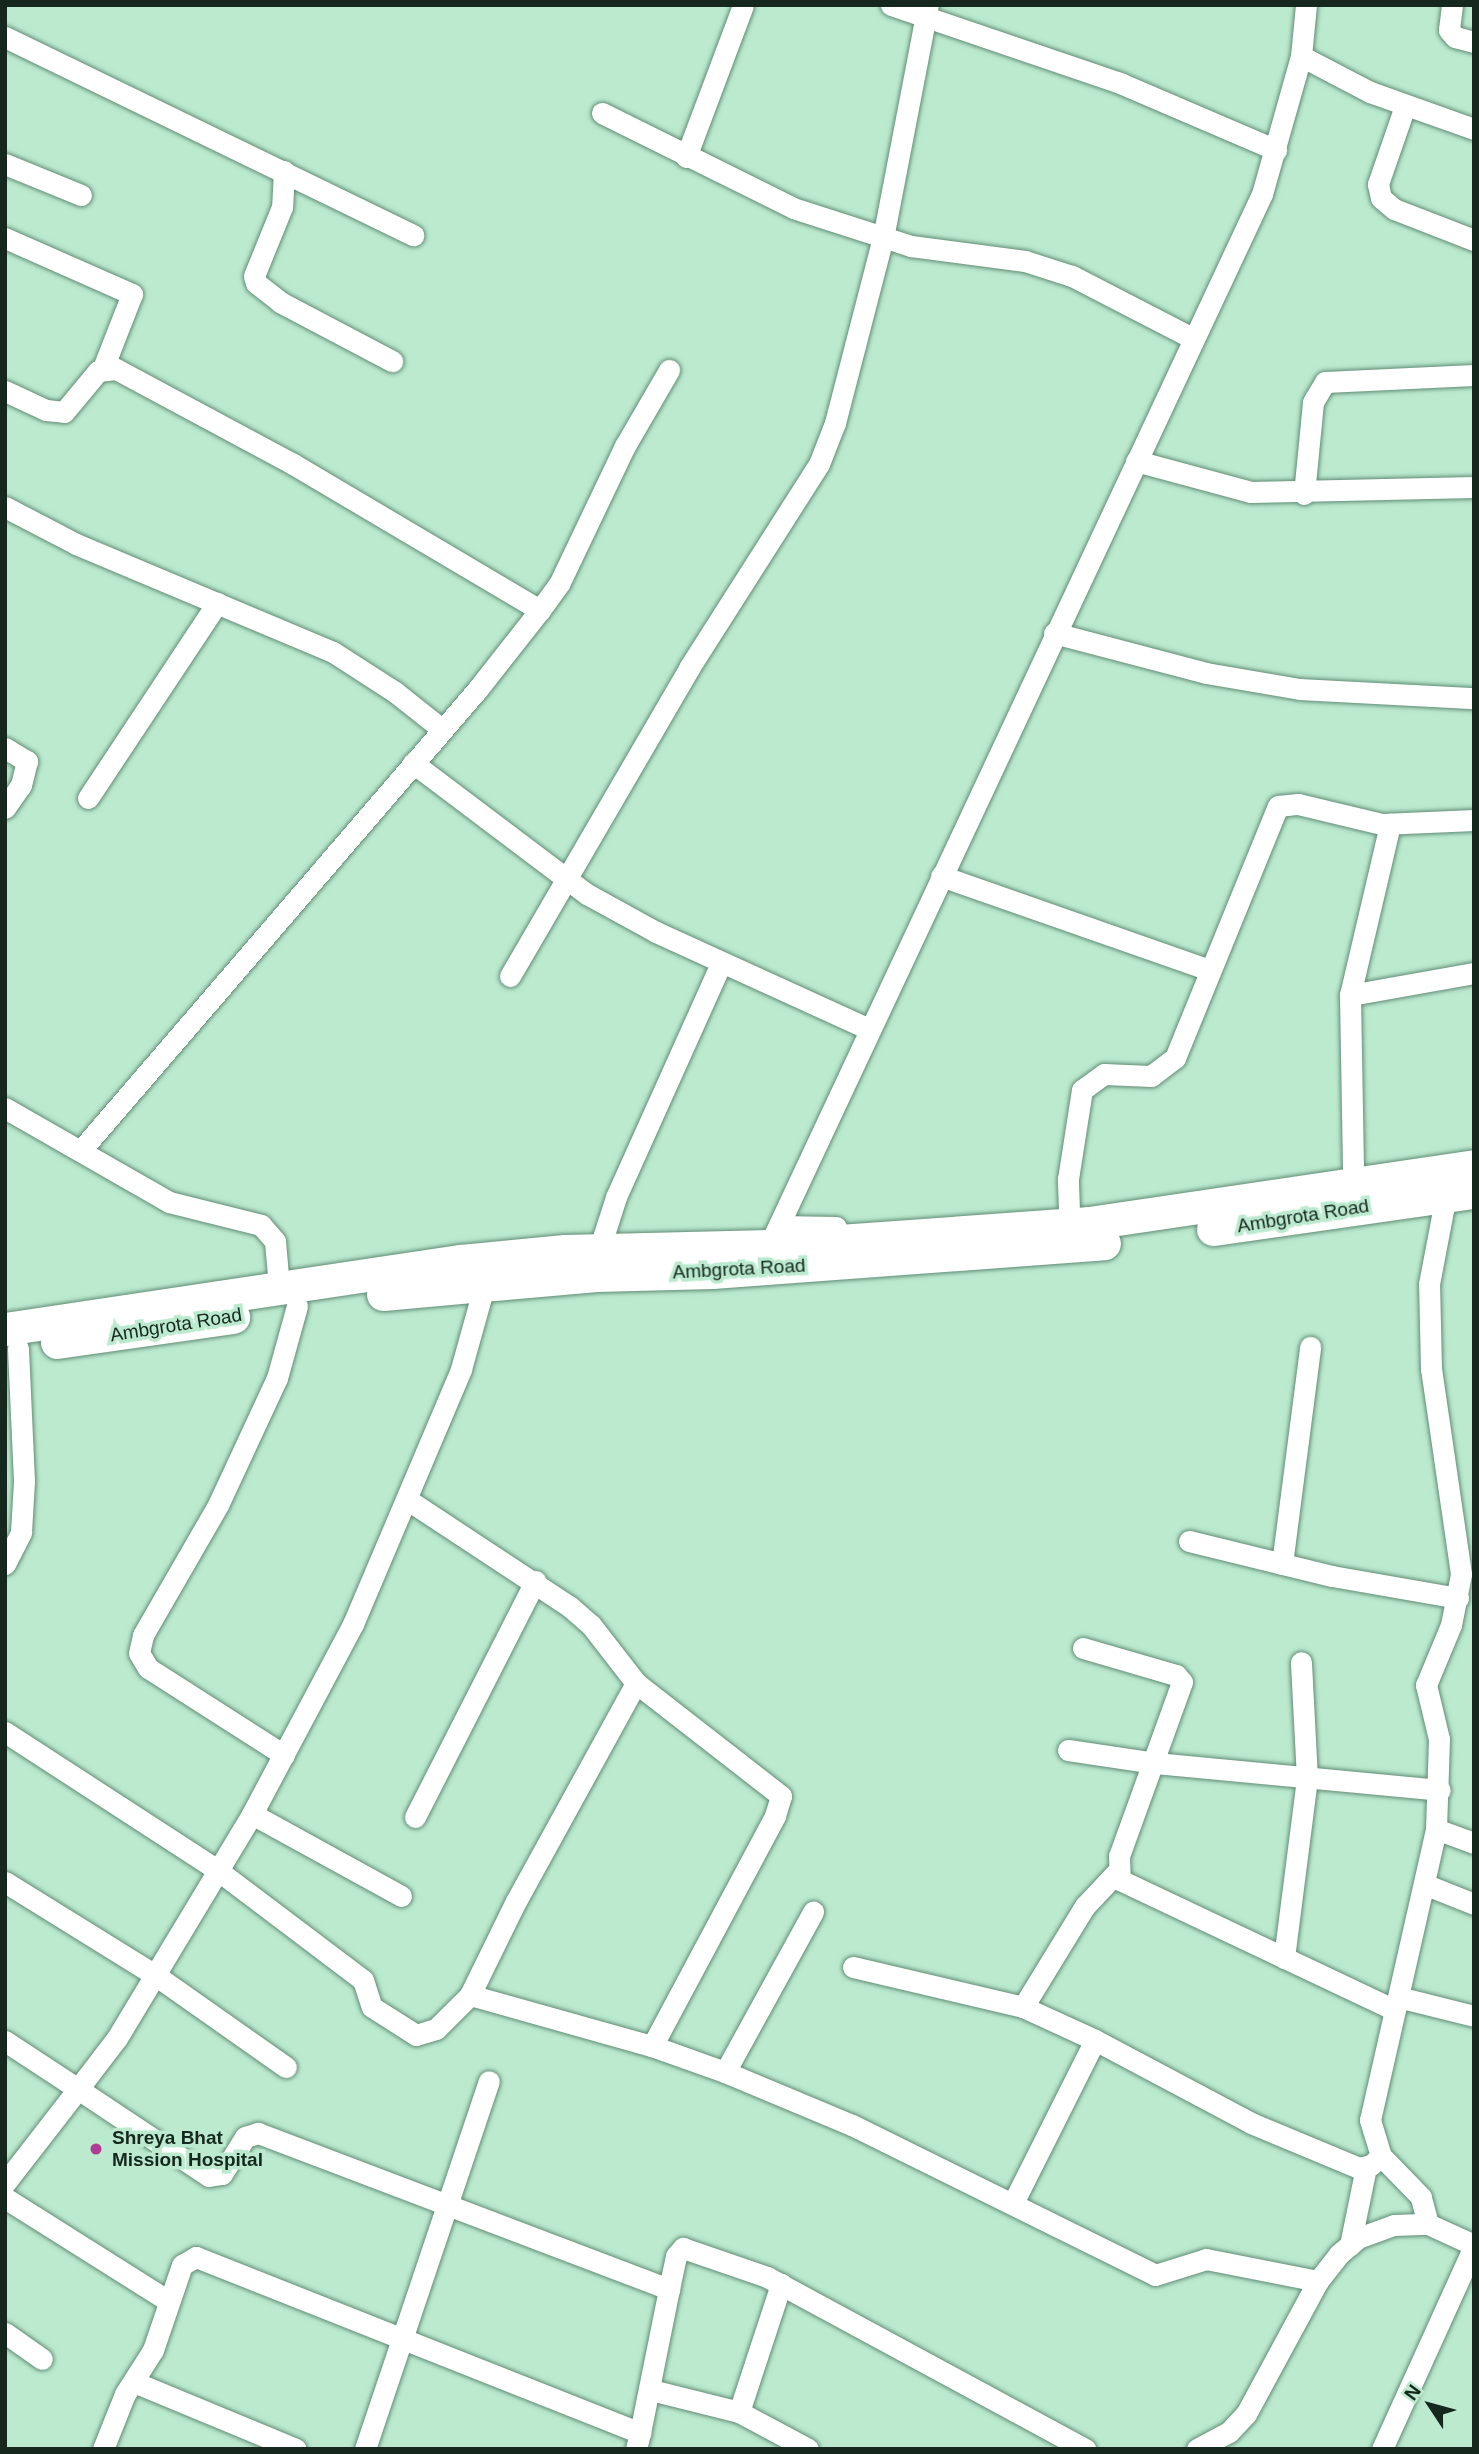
<!DOCTYPE html>
<style>
body{margin:0}
#map{position:relative;width:1479px;height:2454px;overflow:hidden;background:#bbeacf;font-family:Arial,sans-serif}
div>[style]{position:absolute}
.roads{filter:drop-shadow(0 0 2px #618c75) drop-shadow(0 0 2px #618c75)}
.minor>*{height:21px;margin:-10.5px;padding:0 10.5px;transform-origin:10.5px;border-radius:10.5px;background:#fff}
.primary>*{height:33px;margin:-16.5px;padding:0 16.5px;transform-origin:16.5px;border-radius:16.5px;background:#fff}
.dots>*{width:19px;height:19px;translate:-50% -50%;box-sizing:border-box;border:4px solid #bbeacf;border-radius:50%}
span{translate:-50% -50%;white-space:nowrap;text-align:center;line-height:1.15;-webkit-text-stroke:7px #bbeacf;paint-order:stroke}
.street-label{font-size:19px;color:#16281e}
.poi-label{font-size:19px;color:#16281e;font-weight:700}
.left{translate:0 -50%;text-align:left}
.frame{position:absolute;inset:0;border:7px solid #16281e;pointer-events:none}
.north{position:absolute;left:1395px;top:2370px;width:70px;height:70px;-webkit-text-stroke:5px #bbeacf;paint-order:stroke;rotate:306deg;font-size:19px;font-weight:700;line-height:28px;text-align:center;color:#16281e}
.north::after{content:'';display:block;margin:auto;width:24px;height:32px;background:#16281e;clip-path:polygon(50% 0,100% 100%,50% 72%,0 100%)}
</style>
<div id="map">
<div class="roads">
<div class="minor">
<i style="left:891px;top:5px;width:242px;rotate:18.8deg"></i>
<i style="left:1120px;top:83px;width:170px;rotate:23.2deg"></i>
<i style="left:1452px;top:5px;width:25px;rotate:97deg"></i>
<i style="left:1449px;top:30px;width:9px;rotate:49deg"></i>
<i style="left:1455px;top:37px;width:20px;rotate:15deg"></i>
<i style="left:5px;top:37px;width:454px;rotate:25.9deg"></i>
<i style="left:1301px;top:56px;width:78px;rotate:27.6deg"></i>
<i style="left:1370px;top:92px;width:110px;rotate:19.6deg"></i>
<i style="left:1405px;top:106px;width:83px;rotate:109.1deg"></i>
<i style="left:1378px;top:184px;width:14px;rotate:78deg"></i>
<i style="left:1381px;top:198px;width:17px;rotate:40deg"></i>
<i style="left:1394px;top:209px;width:86px;rotate:21.2deg"></i>
<i style="left:602px;top:113px;width:213px;rotate:26.4deg"></i>
<i style="left:793px;top:208px;width:124px;rotate:17.9deg"></i>
<i style="left:911px;top:246px;width:115px;rotate:7.5deg"></i>
<i style="left:1025px;top:261px;width:49px;rotate:17.7deg"></i>
<i style="left:1072px;top:276px;width:137px;rotate:27.3deg"></i>
<i style="left:686px;top:157px;width:162px;rotate:-69.4deg"></i>
<i style="left:5px;top:164px;width:82px;rotate:22.2deg"></i>
<i style="left:284px;top:171px;width:36px;rotate:93deg"></i>
<i style="left:282px;top:207px;width:74px;rotate:112.1deg"></i>
<i style="left:254px;top:276px;width:7px;rotate:74deg"></i>
<i style="left:256px;top:283px;width:31px;rotate:38deg"></i>
<i style="left:280px;top:302px;width:127px;rotate:27.8deg"></i>
<i style="left:5px;top:238px;width:139px;rotate:23.8deg"></i>
<i style="left:132px;top:294px;width:79px;rotate:111.4deg"></i>
<i style="left:5px;top:391px;width:45px;rotate:24.9deg"></i>
<i style="left:46px;top:410px;width:18px;rotate:6deg"></i>
<i style="left:64px;top:412px;width:53px;rotate:-50.3deg"></i>
<i style="left:98px;top:371px;width:18px;rotate:-6deg"></i>
<i style="left:116px;top:369px;width:201px;rotate:28.2deg"></i>
<i style="left:293px;top:464px;width:287px;rotate:30.6deg"></i>
<i style="left:1136px;top:461px;width:119px;rotate:15.1deg"></i>
<i style="left:1251px;top:492px;width:223px;rotate:-1.3deg"></i>
<i style="left:1304px;top:494px;width:92px;rotate:-84.4deg"></i>
<i style="left:1313px;top:402px;width:23px;rotate:-59deg"></i>
<i style="left:1325px;top:382px;width:149px;rotate:-2.7deg"></i>
<i style="left:5px;top:507px;width:80px;rotate:27.5deg"></i>
<i style="left:76px;top:544px;width:279px;rotate:22.8deg"></i>
<i style="left:333px;top:652px;width:74px;rotate:32.8deg"></i>
<i style="left:395px;top:692px;width:61px;rotate:38.4deg"></i>
<i style="left:1054px;top:633px;width:157px;rotate:14.7deg"></i>
<i style="left:1206px;top:673px;width:95px;rotate:9.7deg"></i>
<i style="left:1300px;top:689px;width:174px;rotate:3deg"></i>
<i style="left:5px;top:748px;width:26px;rotate:31deg"></i>
<i style="left:27px;top:761px;width:25px;rotate:104deg"></i>
<i style="left:21px;top:785px;width:28px;rotate:125deg"></i>
<i style="left:413px;top:763px;width:218px;rotate:37deg"></i>
<i style="left:587px;top:894px;width:79px;rotate:28.8deg"></i>
<i style="left:656px;top:932px;width:234px;rotate:24.5deg"></i>
<i style="left:88px;top:798px;width:234px;rotate:-56.5deg"></i>
<i style="left:941px;top:876px;width:285px;rotate:19.3deg"></i>
<i style="left:510px;top:976px;width:356px;rotate:-59.8deg"></i>
<i style="left:689px;top:668px;width:242px;rotate:-57.5deg"></i>
<i style="left:819px;top:464px;width:44px;rotate:-68.7deg"></i>
<i style="left:835px;top:423px;width:191px;rotate:-75.5deg"></i>
<i style="left:883px;top:238px;width:237px;rotate:-79.1deg"></i>
<i style="left:1350px;top:995px;width:126px;rotate:-10.1deg"></i>
<i style="left:5px;top:1108px;width:189px;rotate:29.8deg"></i>
<i style="left:169px;top:1202px;width:95px;rotate:14deg"></i>
<i style="left:261px;top:1225px;width:21px;rotate:49deg"></i>
<i style="left:275px;top:1241px;width:46px;rotate:85deg"></i>
<i style="left:82px;top:1149px;width:606px;rotate:-49.29deg"></i>
<i style="left:477px;top:690px;width:102px;rotate:-51.8deg"></i>
<i style="left:540px;top:610px;width:34px;rotate:-54deg"></i>
<i style="left:560px;top:582px;width:151px;rotate:-64.5deg"></i>
<i style="left:625px;top:446px;width:88px;rotate:-59.9deg"></i>
<i style="left:1353px;top:1168px;width:173px;rotate:-91deg"></i>
<i style="left:1350px;top:995px;width:176px;rotate:-76.8deg"></i>
<i style="left:1069px;top:1211px;width:32px;rotate:-92deg"></i>
<i style="left:1068px;top:1179px;width:90px;rotate:-81.1deg"></i>
<i style="left:1082px;top:1090px;width:27px;rotate:-36deg"></i>
<i style="left:1104px;top:1074px;width:47px;rotate:2.4deg"></i>
<i style="left:1151px;top:1076px;width:30px;rotate:-37deg"></i>
<i style="left:1175px;top:1058px;width:272px;rotate:-67.8deg"></i>
<i style="left:1278px;top:806px;width:20px;rotate:-6deg"></i>
<i style="left:1298px;top:804px;width:86px;rotate:13.4deg"></i>
<i style="left:1382px;top:824px;width:92px;rotate:-2.5deg"></i>
<i style="left:779px;top:1226px;width:57px;rotate:1deg"></i>
<i style="left:769px;top:1246px;width:1162px;rotate:-64.89deg"></i>
<i style="left:1262px;top:194px;width:143px;rotate:-74.2deg"></i>
<i style="left:1301px;top:56px;width:51px;rotate:-84.4deg"></i>
<i style="left:599px;top:1250px;width:56px;rotate:-72.2deg"></i>
<i style="left:616px;top:1197px;width:256px;rotate:-65.8deg"></i>
<i style="left:408px;top:1500px;width:193px;rotate:33.4deg"></i>
<i style="left:569px;top:1606px;width:29px;rotate:41deg"></i>
<i style="left:591px;top:1625px;width:73px;rotate:52.2deg"></i>
<i style="left:636px;top:1683px;width:184px;rotate:37.9deg"></i>
<i style="left:781px;top:1796px;width:21px;rotate:107deg"></i>
<i style="left:775px;top:1816px;width:261px;rotate:118.1deg"></i>
<i style="left:1189px;top:1541px;width:147px;rotate:13.8deg"></i>
<i style="left:1332px;top:1576px;width:128px;rotate:9.9deg"></i>
<i style="left:5px;top:1564px;width:36px;rotate:-63deg"></i>
<i style="left:21px;top:1532px;width:51px;rotate:-86.6deg"></i>
<i style="left:24px;top:1481px;width:133px;rotate:-92.6deg"></i>
<i style="left:1282px;top:1564px;width:219px;rotate:-82.6deg"></i>
<i style="left:1083px;top:1648px;width:97px;rotate:16.2deg"></i>
<i style="left:1176px;top:1675px;width:9px;rotate:49deg"></i>
<i style="left:1182px;top:1682px;width:185px;rotate:109.9deg"></i>
<i style="left:1119px;top:1856px;width:24px;rotate:88deg"></i>
<i style="left:1120px;top:1880px;width:304px;rotate:25.3deg"></i>
<i style="left:636px;top:1683px;width:249px;rotate:118.8deg"></i>
<i style="left:516px;top:1901px;width:105px;rotate:116.1deg"></i>
<i style="left:470px;top:1995px;width:189px;rotate:15.7deg"></i>
<i style="left:652px;top:2046px;width:77px;rotate:19.6deg"></i>
<i style="left:725px;top:2072px;width:138px;rotate:22.7deg"></i>
<i style="left:852px;top:2125px;width:338px;rotate:26.3deg"></i>
<i style="left:1155px;top:2275px;width:53px;rotate:-17.4deg"></i>
<i style="left:1206px;top:2259px;width:114px;rotate:11.1deg"></i>
<i style="left:5px;top:1732px;width:252px;rotate:33deg"></i>
<i style="left:216px;top:1869px;width:184px;rotate:37.1deg"></i>
<i style="left:363px;top:1980px;width:28px;rotate:72deg"></i>
<i style="left:372px;top:2007px;width:52px;rotate:32.5deg"></i>
<i style="left:416px;top:2035px;width:21px;rotate:-17deg"></i>
<i style="left:436px;top:2029px;width:48px;rotate:-45deg"></i>
<i style="left:1068px;top:1750px;width:88px;rotate:8.5deg"></i>
<i style="left:1155px;top:1763px;width:286px;rotate:5.4deg"></i>
<i style="left:284px;top:1755px;width:161px;rotate:-147.4deg"></i>
<i style="left:148px;top:1668px;width:17px;rotate:-121deg"></i>
<i style="left:139px;top:1653px;width:18px;rotate:-77deg"></i>
<i style="left:143px;top:1635px;width:150px;rotate:-60deg"></i>
<i style="left:218px;top:1505px;width:140px;rotate:-65.1deg"></i>
<i style="left:277px;top:1378px;width:75px;rotate:-74.5deg"></i>
<i style="left:252px;top:1814px;width:170px;rotate:28.8deg"></i>
<i style="left:415px;top:1817px;width:265px;rotate:-63deg"></i>
<i style="left:1436px;top:1829px;width:40px;rotate:20.2deg"></i>
<i style="left:5px;top:1882px;width:176px;rotate:31.8deg"></i>
<i style="left:155px;top:1975px;width:160px;rotate:35.1deg"></i>
<i style="left:1424px;top:1884px;width:54px;rotate:21.8deg"></i>
<i style="left:1284px;top:1958px;width:181px;rotate:-82.7deg"></i>
<i style="left:1307px;top:1778px;width:116px;rotate:-93deg"></i>
<i style="left:853px;top:1967px;width:175px;rotate:13.2deg"></i>
<i style="left:1023px;top:2007px;width:79px;rotate:24.6deg"></i>
<i style="left:1398px;top:1997px;width:78px;rotate:14deg"></i>
<i style="left:1023px;top:2007px;width:119px;rotate:-58.5deg"></i>
<i style="left:1085px;top:1906px;width:45px;rotate:-46.8deg"></i>
<i style="left:5px;top:2041px;width:87px;rotate:33.3deg"></i>
<i style="left:78px;top:2089px;width:64px;rotate:-52.6deg"></i>
<i style="left:117px;top:2038px;width:262px;rotate:-58.9deg"></i>
<i style="left:252px;top:1814px;width:215px;rotate:-62deg"></i>
<i style="left:353px;top:1624px;width:277px;rotate:-67deg"></i>
<i style="left:461px;top:1369px;width:89px;rotate:-74.4deg"></i>
<i style="left:725px;top:2072px;width:183px;rotate:-61.2deg"></i>
<i style="left:5px;top:2183px;width:119px;rotate:-52.2deg"></i>
<i style="left:78px;top:2089px;width:157px;rotate:33.6deg"></i>
<i style="left:209px;top:2176px;width:13px;rotate:-9deg"></i>
<i style="left:222px;top:2174px;width:44px;rotate:-58.1deg"></i>
<i style="left:245px;top:2137px;width:14px;rotate:-17deg"></i>
<i style="left:258px;top:2133px;width:440px;rotate:20.8deg"></i>
<i style="left:669px;top:2289px;width:147px;rotate:101.4deg"></i>
<i style="left:5px;top:2198px;width:191px;rotate:32.2deg"></i>
<i style="left:1013px;top:2203px;width:182px;rotate:-63.3deg"></i>
<i style="left:1095px;top:2040px;width:177px;rotate:28deg"></i>
<i style="left:1251px;top:2123px;width:117px;rotate:22.6deg"></i>
<i style="left:1359px;top:2168px;width:12px;rotate:-14deg"></i>
<i style="left:1371px;top:2165px;width:13px;rotate:-42deg"></i>
<i style="left:1428px;top:2224px;width:28px;rotate:-105deg"></i>
<i style="left:1421px;top:2197px;width:57px;rotate:-134.3deg"></i>
<i style="left:1381px;top:2156px;width:38px;rotate:-107deg"></i>
<i style="left:1370px;top:2120px;width:298px;rotate:-77.2deg"></i>
<i style="left:1436px;top:1829px;width:90px;rotate:-88.1deg"></i>
<i style="left:1439px;top:1739px;width:56px;rotate:-103.5deg"></i>
<i style="left:1426px;top:1685px;width:65px;rotate:-67.4deg"></i>
<i style="left:1451px;top:1625px;width:52px;rotate:-78.9deg"></i>
<i style="left:1461px;top:1574px;width:207px;rotate:-98.3deg"></i>
<i style="left:1431px;top:1369px;width:85px;rotate:-91.3deg"></i>
<i style="left:1429px;top:1284px;width:91px;rotate:-79.2deg"></i>
<i style="left:1350px;top:2245px;width:80px;rotate:-78.4deg"></i>
<i style="left:669px;top:2289px;width:34px;rotate:-78deg"></i>
<i style="left:676px;top:2256px;width:11px;rotate:-49deg"></i>
<i style="left:683px;top:2248px;width:89px;rotate:19deg"></i>
<i style="left:767px;top:2277px;width:362px;rotate:28.4deg"></i>
<i style="left:5px;top:2333px;width:45px;rotate:35.1deg"></i>
<i style="left:134px;top:2382px;width:175px;rotate:22.5deg"></i>
<i style="left:651px;top:2390px;width:91px;rotate:14deg"></i>
<i style="left:739px;top:2412px;width:78px;rotate:28.2deg"></i>
<i style="left:739px;top:2412px;width:135px;rotate:-71.8deg"></i>
<i style="left:103px;top:2449px;width:59px;rotate:-68.2deg"></i>
<i style="left:125px;top:2394px;width:52px;rotate:-57.5deg"></i>
<i style="left:153px;top:2350px;width:90px;rotate:-71.2deg"></i>
<i style="left:182px;top:2265px;width:16px;rotate:-30deg"></i>
<i style="left:196px;top:2257px;width:478px;rotate:21.6deg"></i>
<i style="left:640px;top:2433px;width:16px;rotate:104deg"></i>
<i style="left:365px;top:2449px;width:388px;rotate:-71.4deg"></i>
<i style="left:1197px;top:2449px;width:36px;rotate:-28deg"></i>
<i style="left:1229px;top:2432px;width:25px;rotate:-47deg"></i>
<i style="left:1246px;top:2414px;width:151px;rotate:-61.6deg"></i>
<i style="left:1318px;top:2281px;width:34px;rotate:-52deg"></i>
<i style="left:1339px;top:2254px;width:25px;rotate:-40deg"></i>
<i style="left:1358px;top:2238px;width:38px;rotate:-20deg"></i>
<i style="left:1394px;top:2225px;width:34px;rotate:-2deg"></i>
<i style="left:1428px;top:2224px;width:51px;rotate:24.5deg"></i>
<i style="left:1382px;top:2449px;width:223px;rotate:-65.6deg"></i>
</div>
<div class="primary">
<i style="left:1213px;top:1229px;width:264px;rotate:-8.1deg"></i>
<i style="left:383px;top:1294px;width:214px;rotate:-5.1deg"></i>
<i style="left:596px;top:1275px;width:116px;rotate:-1.5deg"></i>
<i style="left:712px;top:1272px;width:393px;rotate:-4.2deg"></i>
<i style="left:5px;top:1329px;width:461px;rotate:-8.5deg"></i>
<i style="left:461px;top:1261px;width:104px;rotate:-5.5deg"></i>
<i style="left:565px;top:1251px;width:204px;rotate:-1.4deg"></i>
<i style="left:769px;top:1246px;width:322px;rotate:-4.1deg"></i>
<i style="left:1090px;top:1223px;width:388px;rotate:-8.4deg"></i>
<i style="left:57px;top:1342px;width:178px;rotate:-8.1deg"></i>
</div>
</div>
<div class="dots">
<i style="left:96px;top:2149px;background:#b23c93"></i>
</div>
<div class="street-label">
<span style="left:1303px;top:1216px;rotate:-9deg">Ambgrota Road</span>
<span style="left:739px;top:1269px;rotate:-3deg">Ambgrota Road</span>
<span style="left:176px;top:1325px;rotate:-9deg">Ambgrota Road</span>
</div>
<div class="poi-label">
<span class="left" style="left:112px;top:2149px">Shreya Bhat<br>Mission Hospital</span>
</div>
<div class="frame"></div>
<div class="north">N</div>
</div>
